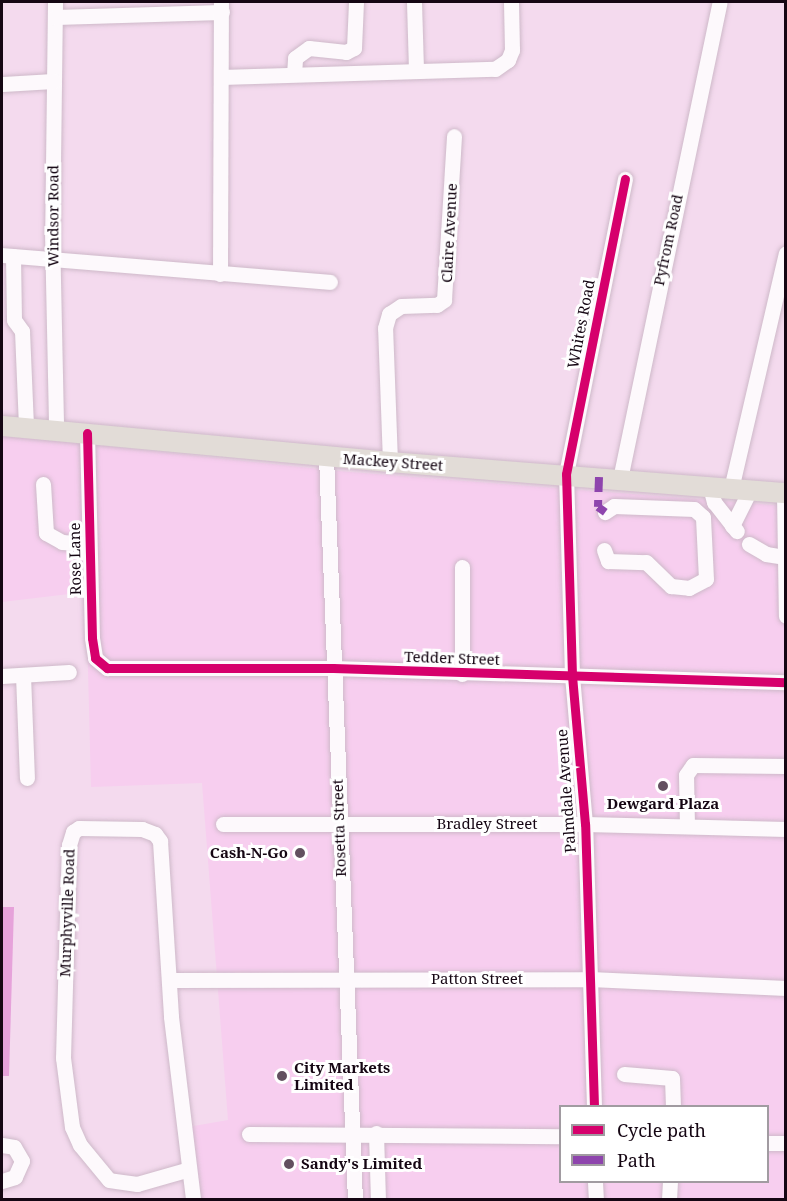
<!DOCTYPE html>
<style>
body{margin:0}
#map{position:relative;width:787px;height:1201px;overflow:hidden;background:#f4daee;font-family:"Noto Serif",serif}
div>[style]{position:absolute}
.built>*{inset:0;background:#f7ceef}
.forest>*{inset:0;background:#e6a2da}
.roads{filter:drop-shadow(0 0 2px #ceb9c9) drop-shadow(0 0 2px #ceb9c9)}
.minor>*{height:15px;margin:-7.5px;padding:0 7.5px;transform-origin:7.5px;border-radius:7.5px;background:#fdf9fc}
.major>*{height:20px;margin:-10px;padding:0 10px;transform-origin:10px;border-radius:10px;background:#e2dcd7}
.quiet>*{height:8px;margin-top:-4px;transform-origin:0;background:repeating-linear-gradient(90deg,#8e44ad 0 15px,transparent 0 23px)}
.cycleway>*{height:9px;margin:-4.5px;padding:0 4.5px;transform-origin:4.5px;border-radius:4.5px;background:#d6006c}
.dots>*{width:16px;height:16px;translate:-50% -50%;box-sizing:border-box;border:3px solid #fff;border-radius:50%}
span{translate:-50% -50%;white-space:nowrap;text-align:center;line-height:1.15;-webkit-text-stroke:6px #fff;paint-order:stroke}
.street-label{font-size:15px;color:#150613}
.poi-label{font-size:15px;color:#150613;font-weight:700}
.right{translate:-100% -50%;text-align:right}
.left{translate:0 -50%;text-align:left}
.frame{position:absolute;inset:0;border:3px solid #150613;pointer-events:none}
.legend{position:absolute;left:559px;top:1105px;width:210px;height:78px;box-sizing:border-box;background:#fff;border:2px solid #a19ba1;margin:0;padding:8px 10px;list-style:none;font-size:18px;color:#150613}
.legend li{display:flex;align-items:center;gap:12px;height:30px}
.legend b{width:30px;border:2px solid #a19ba1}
</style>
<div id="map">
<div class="built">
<i style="clip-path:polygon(evenodd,2px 435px,338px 471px,785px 506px,785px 1199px,197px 1199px,188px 1127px,228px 1120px,202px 783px,91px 787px,86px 592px,2px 602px,2px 435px,560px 1106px,768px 1106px,768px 1182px,560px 1182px,560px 1106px)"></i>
</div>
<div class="forest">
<i style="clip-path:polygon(2px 907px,14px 907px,9px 1076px,2px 1076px)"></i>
</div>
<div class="roads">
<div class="minor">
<i style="left:55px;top:2px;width:230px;rotate:90.7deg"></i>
<i style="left:52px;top:232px;width:198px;rotate:88.8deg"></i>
<i style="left:414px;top:2px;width:67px;rotate:88.3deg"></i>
<i style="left:55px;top:17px;width:167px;rotate:-1.7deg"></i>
<i style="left:294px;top:74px;width:16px;rotate:-86deg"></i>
<i style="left:295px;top:58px;width:17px;rotate:-36deg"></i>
<i style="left:309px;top:48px;width:37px;rotate:6deg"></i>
<i style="left:346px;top:52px;width:9px;rotate:-27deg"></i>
<i style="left:354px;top:48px;width:46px;rotate:-87.5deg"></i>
<i style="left:221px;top:77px;width:274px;rotate:-1.7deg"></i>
<i style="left:495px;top:69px;width:16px;rotate:-35deg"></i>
<i style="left:508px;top:60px;width:11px;rotate:-68deg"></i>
<i style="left:512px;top:50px;width:48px;rotate:-91.2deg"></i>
<i style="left:2px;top:84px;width:52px;rotate:-3.3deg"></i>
<i style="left:2px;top:255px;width:329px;rotate:4.7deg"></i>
<i style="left:13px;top:256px;width:64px;rotate:89.1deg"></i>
<i style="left:14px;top:320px;width:14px;rotate:54deg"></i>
<i style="left:22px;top:331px;width:97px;rotate:87.6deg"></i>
<i style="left:220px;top:274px;width:272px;rotate:-89.8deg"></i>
<i style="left:87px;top:433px;width:205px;rotate:88.6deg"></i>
<i style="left:92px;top:638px;width:20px;rotate:81deg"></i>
<i style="left:95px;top:658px;width:16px;rotate:40deg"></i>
<i style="left:107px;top:668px;width:226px"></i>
<i style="left:333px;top:668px;width:453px;rotate:1.8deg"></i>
<i style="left:326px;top:456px;width:745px;rotate:87.77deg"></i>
<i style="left:390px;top:462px;width:134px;rotate:-92.1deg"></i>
<i style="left:385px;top:328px;width:15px;rotate:-74deg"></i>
<i style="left:389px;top:314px;width:14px;rotate:-34deg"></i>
<i style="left:401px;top:306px;width:36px;rotate:-2deg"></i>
<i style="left:437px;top:305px;width:9px;rotate:-36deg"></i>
<i style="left:444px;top:300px;width:164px;rotate:-86.5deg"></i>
<i style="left:620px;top:479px;width:487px;rotate:-78.2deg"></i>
<i style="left:43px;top:484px;width:49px;rotate:86.5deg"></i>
<i style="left:46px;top:533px;width:18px;rotate:29deg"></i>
<i style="left:62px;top:542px;width:27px;rotate:4deg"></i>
<i style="left:710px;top:487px;width:16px;rotate:75deg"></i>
<i style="left:714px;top:502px;width:37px;rotate:52deg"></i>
<i style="left:731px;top:489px;width:242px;rotate:-76.9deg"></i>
<i style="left:784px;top:493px;width:123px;rotate:89.1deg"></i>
<i style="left:732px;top:526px;width:40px;rotate:-63.4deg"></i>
<i style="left:749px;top:544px;width:20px;rotate:30deg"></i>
<i style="left:766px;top:554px;width:18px;rotate:9deg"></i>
<i style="left:604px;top:550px;width:12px;rotate:70deg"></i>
<i style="left:608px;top:561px;width:38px;rotate:2deg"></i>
<i style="left:646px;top:562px;width:35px;rotate:44deg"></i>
<i style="left:671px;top:586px;width:18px;rotate:6deg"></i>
<i style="left:689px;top:588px;width:19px;rotate:-28deg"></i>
<i style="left:706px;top:579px;width:62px;rotate:-92.8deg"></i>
<i style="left:703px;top:517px;width:12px;rotate:-138deg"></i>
<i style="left:694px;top:509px;width:80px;rotate:-177.9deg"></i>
<i style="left:614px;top:506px;width:11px;rotate:146deg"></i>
<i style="left:462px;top:674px;width:107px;rotate:-90deg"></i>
<i style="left:23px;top:675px;width:103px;rotate:87.8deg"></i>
<i style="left:2px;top:676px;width:67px;rotate:-3.4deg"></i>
<i style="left:223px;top:824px;width:362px"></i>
<i style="left:585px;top:824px;width:201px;rotate:1.4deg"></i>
<i style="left:687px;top:826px;width:51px;rotate:-91.1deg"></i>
<i style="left:686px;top:775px;width:12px;rotate:-55deg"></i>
<i style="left:693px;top:765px;width:93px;rotate:0.6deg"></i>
<i style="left:169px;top:980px;width:421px;rotate:-0.1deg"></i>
<i style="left:590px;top:979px;width:196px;rotate:2.6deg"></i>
<i style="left:624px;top:1074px;width:48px;rotate:4.8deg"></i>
<i style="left:672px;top:1078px;width:28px;rotate:88deg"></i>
<i style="left:594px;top:1106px;width:282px;rotate:-91.8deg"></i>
<i style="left:585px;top:824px;width:150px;rotate:-95deg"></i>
<i style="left:572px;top:675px;width:201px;rotate:-91.7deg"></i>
<i style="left:566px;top:474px;width:301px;rotate:-78.7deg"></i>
<i style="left:376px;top:1133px;width:67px;rotate:88.3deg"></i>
<i style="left:249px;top:1134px;width:311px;rotate:0.4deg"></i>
<i style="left:768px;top:1143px;width:18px"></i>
<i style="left:2px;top:1145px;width:12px;rotate:9deg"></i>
<i style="left:14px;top:1147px;width:16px;rotate:60deg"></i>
<i style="left:22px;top:1161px;width:17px;rotate:114deg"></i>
<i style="left:15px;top:1177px;width:14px;rotate:163deg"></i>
<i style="left:186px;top:1170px;width:51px;rotate:164.1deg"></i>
<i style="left:137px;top:1184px;width:28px;rotate:-172deg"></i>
<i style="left:109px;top:1180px;width:45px;rotate:-129.6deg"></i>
<i style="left:80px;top:1145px;width:20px;rotate:-114deg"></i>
<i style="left:72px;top:1127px;width:70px;rotate:-97.4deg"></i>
<i style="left:63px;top:1058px;width:213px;rotate:-88.4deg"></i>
<i style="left:69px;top:845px;width:14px;rotate:-73deg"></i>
<i style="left:73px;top:832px;width:7px;rotate:-34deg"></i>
<i style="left:79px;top:828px;width:63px;rotate:0.9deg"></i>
<i style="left:142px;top:829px;width:14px;rotate:21deg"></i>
<i style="left:155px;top:834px;width:9px;rotate:54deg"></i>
<i style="left:160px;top:841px;width:176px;rotate:86.4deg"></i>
<i style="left:171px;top:1017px;width:184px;rotate:83.1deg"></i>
<i style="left:595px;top:1182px;width:18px;rotate:87deg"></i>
<i style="left:669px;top:1200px;width:18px;rotate:-87deg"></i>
</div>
<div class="major">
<i style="left:2px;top:426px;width:390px;rotate:5.3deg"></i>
<i style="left:390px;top:462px;width:397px;rotate:4.5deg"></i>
</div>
</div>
<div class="quiet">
<i style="left:599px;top:477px;width:30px;rotate:92deg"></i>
<i style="left:598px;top:507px;width:9px;rotate:36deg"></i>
</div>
<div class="cycleway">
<i style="left:87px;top:433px;width:205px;rotate:88.6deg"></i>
<i style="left:92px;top:638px;width:20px;rotate:81deg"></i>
<i style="left:95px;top:658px;width:16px;rotate:40deg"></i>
<i style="left:107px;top:668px;width:226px"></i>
<i style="left:333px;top:668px;width:453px;rotate:1.8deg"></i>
<i style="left:594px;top:1106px;width:282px;rotate:-91.8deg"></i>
<i style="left:585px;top:824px;width:150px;rotate:-95deg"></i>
<i style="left:572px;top:675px;width:201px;rotate:-91.7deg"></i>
<i style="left:566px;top:474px;width:301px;rotate:-78.7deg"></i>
</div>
<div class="dots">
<i style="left:663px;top:786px;background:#635060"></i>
<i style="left:300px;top:853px;background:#635060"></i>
<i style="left:282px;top:1076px;background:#635060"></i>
<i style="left:289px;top:1164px;background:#635060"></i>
</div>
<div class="street-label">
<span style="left:53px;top:216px;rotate:-90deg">Windsor Road</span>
<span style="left:449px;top:233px;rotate:-87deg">Claire Avenue</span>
<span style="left:668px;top:240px;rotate:-78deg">Pyfrom Road</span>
<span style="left:581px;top:324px;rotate:-79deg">Whites Road</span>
<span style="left:393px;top:462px;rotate:4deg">Mackey Street</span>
<span style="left:75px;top:559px;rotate:-91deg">Rose Lane</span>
<span style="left:452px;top:658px;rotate:2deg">Tedder Street</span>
<span style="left:566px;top:791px;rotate:-94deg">Palmdale Avenue</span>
<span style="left:487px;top:824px">Bradley Street</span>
<span style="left:339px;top:828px;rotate:-92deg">Rosetta Street</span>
<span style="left:67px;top:913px;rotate:-88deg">Murphyville Road</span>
<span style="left:477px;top:979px">Patton Street</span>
</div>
<div class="poi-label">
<span style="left:663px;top:804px">Dewgard Plaza</span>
<span class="right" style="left:288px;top:853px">Cash-N-Go</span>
<span class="left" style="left:294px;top:1076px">City Markets<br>Limited</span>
<span class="left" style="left:301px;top:1164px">Sandy's Limited</span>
</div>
<div class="frame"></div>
<ul class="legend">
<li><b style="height:8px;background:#d6006c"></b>Cycle path</li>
<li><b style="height:8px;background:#8e44ad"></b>Path</li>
</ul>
</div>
